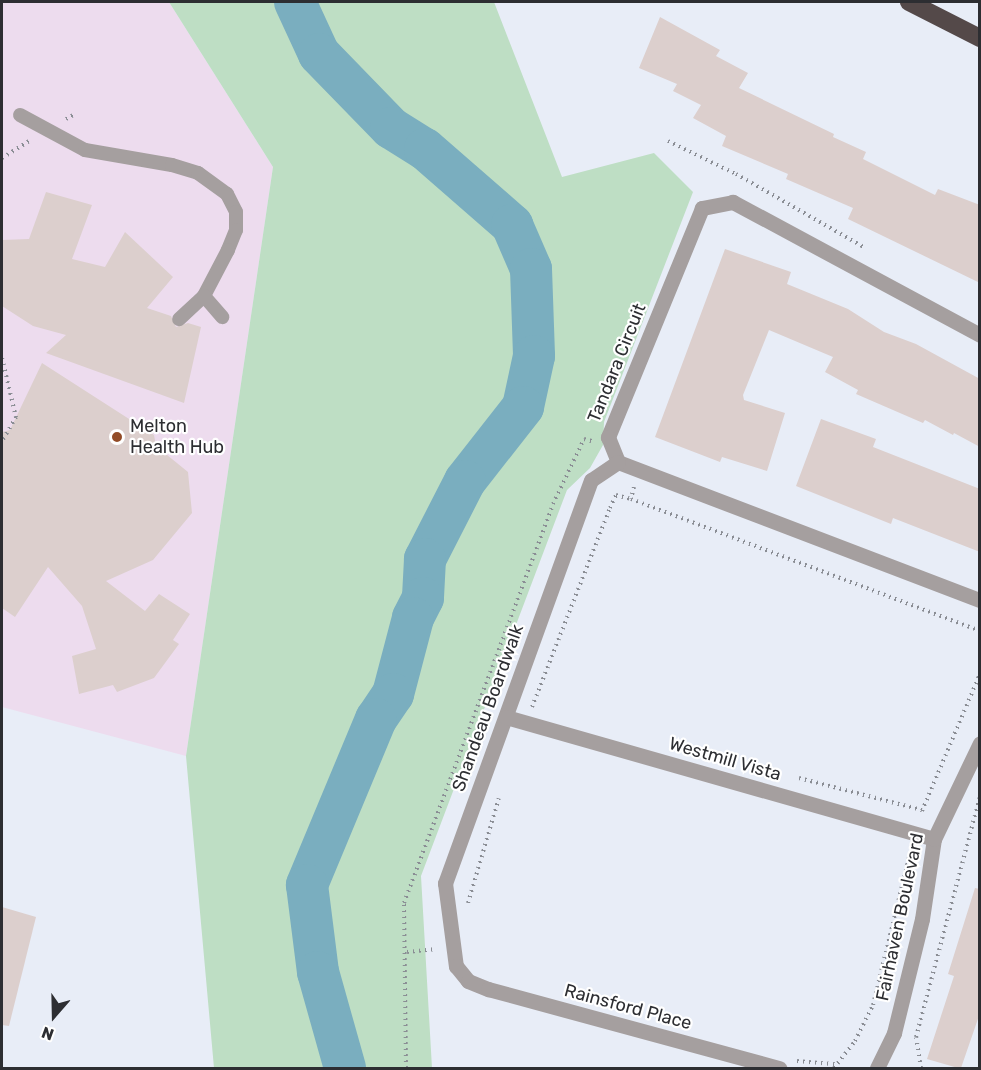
<!DOCTYPE html>
<style>
body{margin:0}
#map{position:relative;width:981px;height:1070px;overflow:hidden;background:#e8edf7;font-family:Rubik,sans-serif}
div>[style]{position:absolute}
.medical>*{inset:0;background:#eddcee}
.green>*{inset:0;background:#bedec4}
.river>*{height:42px;margin:-21px;padding:0 21px;transform-origin:21px;border-radius:21px;background:#7aaebf}
.building>*{inset:0;background:#dccfcd}
.path>*{height:4px;margin-top:-2px;transform-origin:0;background:repeating-linear-gradient(90deg,#8a8d94 0 1.5px,transparent 0 6px)}
.lane>*{height:14px;margin:-7px;padding:0 7px;transform-origin:7px;border-radius:7px;background:#a59f9f}
.street>*{height:15px;margin:-7.5px;padding:0 7.5px;transform-origin:7.5px;border-radius:7.5px;background:#a59f9f}
.highway>*{height:18px;margin:-9px;padding:0 9px;transform-origin:9px;border-radius:9px;background:#544949}
.dots>*{width:16px;height:16px;translate:-50% -50%;box-sizing:border-box;border:3px solid #fff;border-radius:50%}
span{translate:-50% -50%;white-space:nowrap;text-align:center;line-height:1.15;-webkit-text-stroke:4.5px #fff;paint-order:stroke}
.street-label{font-size:18px;color:#2d2e32}
.poi-label{font-size:18px;color:#2d2e32}
.left{translate:0 -50%;text-align:left}
.frame{position:absolute;inset:0;border:3px solid #2d2e32;pointer-events:none}
.north{position:absolute;left:24px;top:986px;width:60px;height:60px;-webkit-text-stroke:4px #fff;paint-order:stroke;rotate:200deg;font-size:16px;font-weight:700;line-height:24px;text-align:center;color:#2d2e32}
.north::after{content:'';display:block;margin:auto;width:21px;height:27px;background:#2d2e32;clip-path:polygon(50% 0,100% 100%,50% 72%,0 100%)}
</style>
<div id="map">
<div class="medical">
<i style="clip-path:polygon(2px 2px,169px 2px,273px 167px,186px 756px,2px 707px)"></i>
</div>
<div class="green">
<i style="clip-path:polygon(169px 2px,494px 2px,562px 177px,654px 153px,693px 192px,604px 422px,603px 445px,590px 468px,567px 490px,421px 876px,432px 1068px,214px 1068px,186px 756px,273px 167px)"></i>
</div>
<div class="river">
<i style="left:295px;top:2px;width:57px;rotate:65.2deg"></i>
<i style="left:319px;top:54px;width:103px;rotate:45.8deg"></i>
<i style="left:391px;top:128px;width:40px;rotate:32deg"></i>
<i style="left:425px;top:149px;width:116px;rotate:41.1deg"></i>
<i style="left:512px;top:225px;width:48px;rotate:66.6deg"></i>
<i style="left:531px;top:269px;width:87px;rotate:88deg"></i>
<i style="left:534px;top:356px;width:52px;rotate:102.2deg"></i>
<i style="left:523px;top:407px;width:94px;rotate:128.1deg"></i>
<i style="left:465px;top:481px;width:88px;rotate:117.1deg"></i>
<i style="left:425px;top:559px;width:39px;rotate:93deg"></i>
<i style="left:423px;top:598px;width:22px;rotate:117deg"></i>
<i style="left:413px;top:618px;width:79px;rotate:104.7deg"></i>
<i style="left:393px;top:694px;width:30px;rotate:124deg"></i>
<i style="left:376px;top:719px;width:180px;rotate:112.6deg"></i>
<i style="left:307px;top:885px;width:88px;rotate:82.8deg"></i>
<i style="left:318px;top:972px;width:100px;rotate:74.3deg"></i>
</div>
<div class="building">
<i style="clip-path:polygon(660px 17px,720px 50px,716px 56px,748px 73px,739px 88px,834px 134px,833px 137px,866px 152px,863px 159px,935px 195px,938px 189px,980px 205px,980px 283px,848px 219px,853px 208px,786px 179px,788px 174px,722px 146px,726px 136px,693px 118px,701px 105px,673px 91px,677px 84px,639px 68px)"></i>
<i style="clip-path:polygon(46px 192px,92px 205px,72px 259px,105px 267px,125px 232px,173px 277px,147px 308px,171px 316px,176px 327px,188px 323px,201px 327px,184px 403px,46px 353px,66px 335px,33px 326px,2px 306px,2px 240px,29px 239px)"></i>
<i style="clip-path:polygon(725px 249px,791px 272px,787px 284px,848px 309px,884px 332px,916px 344px,980px 379px,980px 447px,954px 433px,953px 435px,925px 420px,923px 423px,856px 394px,858px 390px,825px 372px,833px 357px,769px 330px,743px 395px,744px 400px,785px 413px,767px 471px,722px 457px,720px 462px,655px 437px)"></i>
<i style="clip-path:polygon(42px 363px,154px 435px,156px 446px,188px 472px,192px 513px,153px 560px,106px 581px,145px 611px,159px 594px,190px 614px,173px 640px,179px 644px,154px 678px,117px 692px,113px 685px,79px 694px,72px 656px,96px 649px,82px 606px,48px 567px,15px 617px,2px 608px,2px 432px,10px 430px)"></i>
<i style="clip-path:polygon(821px 419px,876px 439px,873px 447px,980px 489px,980px 552px,893px 518px,891px 524px,796px 486px)"></i>
<i style="clip-path:polygon(975px 888px,980px 889px,980px 1013px,961px 1068px,958px 1068px,927px 1059px,954px 976px,948px 974px)"></i>
<i style="clip-path:polygon(2px 907px,36px 917px,9px 1026px,2px 1025px)"></i>
</div>
<div class="path">
<i style="left:66px;top:119px;width:10px;rotate:-29deg"></i>
<i style="left:668px;top:141px;width:76px;rotate:25.9deg"></i>
<i style="left:736px;top:174px;width:149px;rotate:29.8deg"></i>
<i style="left:2px;top:158px;width:32px;rotate:-32deg"></i>
<i style="left:2px;top:358px;width:61px;rotate:76.7deg"></i>
<i style="left:16px;top:417px;width:28px;rotate:120deg"></i>
<i style="left:634px;top:487px;width:12px;rotate:104deg"></i>
<i style="left:631px;top:499px;width:373px;rotate:20.7deg"></i>
<i style="left:532px;top:707px;width:214px;rotate:-68.6deg"></i>
<i style="left:610px;top:508px;width:14px;rotate:-65deg"></i>
<i style="left:616px;top:495px;width:16px;rotate:15deg"></i>
<i style="left:799px;top:778px;width:127px;rotate:14.6deg"></i>
<i style="left:922px;top:811px;width:149px;rotate:-67.1deg"></i>
<i style="left:468px;top:903px;width:109px;rotate:-73.6deg"></i>
<i style="left:407px;top:952px;width:29px;rotate:-6deg"></i>
<i style="left:797px;top:1061px;width:38px;rotate:5deg"></i>
<i style="left:406px;top:1068px;width:165px;rotate:-90.7deg"></i>
<i style="left:404px;top:903px;width:426px;rotate:-69.5deg"></i>
<i style="left:553px;top:504px;width:72px;rotate:-64.5deg"></i>
<i style="left:584px;top:439px;width:8px;rotate:14deg"></i>
<i style="left:834px;top:1068px;width:34px;rotate:-52deg"></i>
<i style="left:855px;top:1041px;width:40px;rotate:-63.4deg"></i>
<i style="left:873px;top:1005px;width:156px;rotate:-76.3deg"></i>
<i style="left:921px;top:1068px;width:31px;rotate:-99deg"></i>
<i style="left:916px;top:1037px;width:249px;rotate:-75.1deg"></i>
</div>
<div class="lane">
<i style="left:20px;top:115px;width:74px;rotate:28.3deg"></i>
<i style="left:85px;top:150px;width:88px;rotate:9.8deg"></i>
<i style="left:172px;top:165px;width:27px;rotate:17deg"></i>
<i style="left:198px;top:173px;width:36px;rotate:36deg"></i>
<i style="left:227px;top:194px;width:20px;rotate:63deg"></i>
<i style="left:236px;top:212px;width:18px;rotate:90deg"></i>
<i style="left:236px;top:230px;width:22px;rotate:112deg"></i>
<i style="left:228px;top:250px;width:52px;rotate:117.6deg"></i>
<i style="left:204px;top:296px;width:34px;rotate:137deg"></i>
<i style="left:204px;top:296px;width:28px;rotate:49deg"></i>
</div>
<div class="street">
<i style="left:980px;top:335px;width:281px;rotate:-151.7deg"></i>
<i style="left:733px;top:202px;width:32px;rotate:169deg"></i>
<i style="left:702px;top:208px;width:248px;rotate:112.3deg"></i>
<i style="left:608px;top:437px;width:27px;rotate:68deg"></i>
<i style="left:618px;top:462px;width:387px;rotate:20.9deg"></i>
<i style="left:618px;top:462px;width:32px;rotate:146deg"></i>
<i style="left:591px;top:480px;width:429px;rotate:109.9deg"></i>
<i style="left:445px;top:883px;width:84px;rotate:82.5deg"></i>
<i style="left:456px;top:966px;width:19px;rotate:51deg"></i>
<i style="left:468px;top:981px;width:22px;rotate:22deg"></i>
<i style="left:488px;top:989px;width:302px;rotate:15.2deg"></i>
<i style="left:506px;top:717px;width:445px;rotate:15.9deg"></i>
<i style="left:877px;top:1068px;width:39px;rotate:-64deg"></i>
<i style="left:894px;top:1033px;width:117px;rotate:-76.2deg"></i>
<i style="left:922px;top:919px;width:81px;rotate:-81.5deg"></i>
<i style="left:934px;top:839px;width:106px;rotate:-64.4deg"></i>
</div>
<div class="highway">
<i style="left:909px;top:2px;width:80px;rotate:26.9deg"></i>
</div>
<div class="dots">
<i style="left:117px;top:437px;background:#924b27"></i>
</div>
<div class="street-label">
<span style="left:617px;top:363px;rotate:-68deg">Tandara Circuit</span>
<span style="left:488px;top:708px;rotate:-70deg">Shandeau Boardwalk</span>
<span style="left:725px;top:759px;rotate:16deg">Westmill Vista</span>
<span style="left:900px;top:917px;rotate:-78deg">Fairhaven Boulevard</span>
<span style="left:628px;top:1007px;rotate:15deg">Rainsford Place</span>
</div>
<div class="poi-label">
<span class="left" style="left:130px;top:437px">Melton<br>Health Hub</span>
</div>
<div class="frame"></div>
<div class="north">N</div>
</div>
